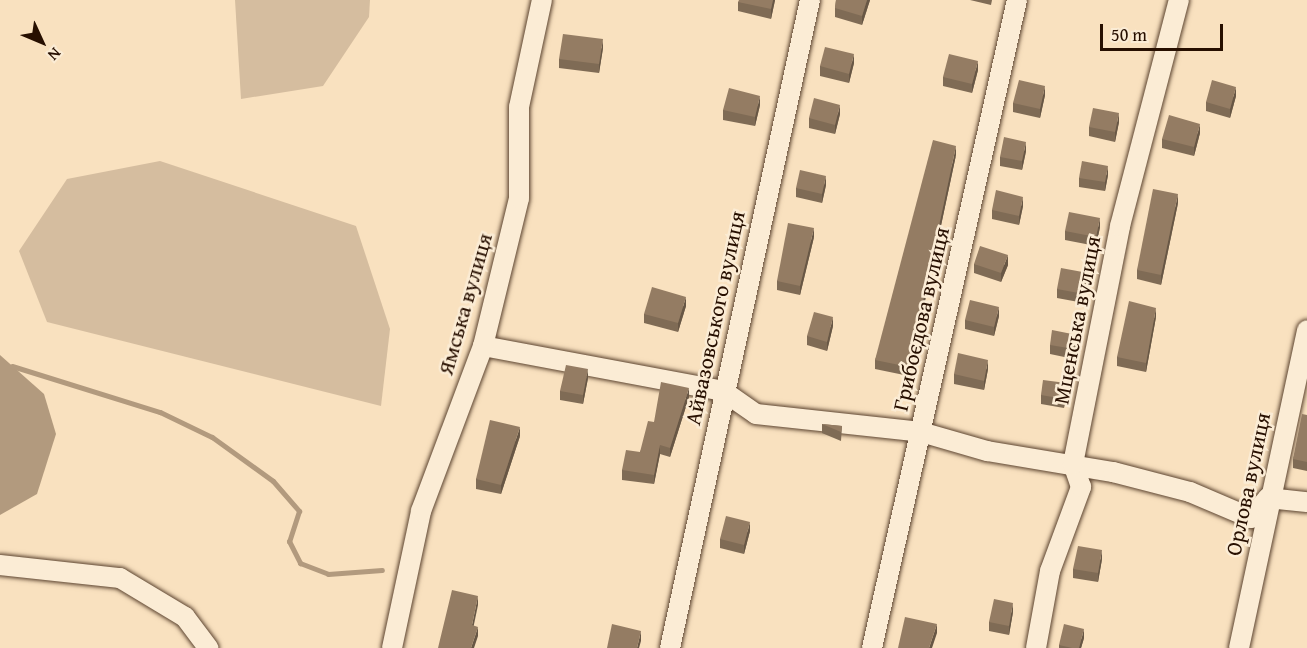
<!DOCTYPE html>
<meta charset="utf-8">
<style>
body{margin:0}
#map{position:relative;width:1307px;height:648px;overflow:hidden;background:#f9e1bf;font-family:"Gentium Book Plus",serif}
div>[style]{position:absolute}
.green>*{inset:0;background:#d5bd9f}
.water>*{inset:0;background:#b29a7e}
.stream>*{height:5px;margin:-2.5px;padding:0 2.5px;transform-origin:2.5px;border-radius:2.5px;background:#b29a7e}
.roads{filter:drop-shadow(0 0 2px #5c4430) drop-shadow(0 0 2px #5c4430)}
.minor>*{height:20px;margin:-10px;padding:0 10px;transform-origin:10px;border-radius:10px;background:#fbecd5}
.wall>*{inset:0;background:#7f6b55}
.shaded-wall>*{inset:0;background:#685745}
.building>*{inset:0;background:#947c63}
span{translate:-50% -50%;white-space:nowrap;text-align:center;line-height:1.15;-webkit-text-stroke:5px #fbecd5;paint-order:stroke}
.street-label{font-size:22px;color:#270f00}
.north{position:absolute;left:12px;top:12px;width:60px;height:60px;-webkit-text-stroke:4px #fbecd5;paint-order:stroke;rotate:134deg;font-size:16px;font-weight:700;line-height:24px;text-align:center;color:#270f00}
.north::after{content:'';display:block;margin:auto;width:21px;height:27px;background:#270f00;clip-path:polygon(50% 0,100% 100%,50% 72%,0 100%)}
.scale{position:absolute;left:1100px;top:24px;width:123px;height:27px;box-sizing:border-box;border:3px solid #270f00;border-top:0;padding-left:8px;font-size:18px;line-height:21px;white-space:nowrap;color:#270f00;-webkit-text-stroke:4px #fbecd5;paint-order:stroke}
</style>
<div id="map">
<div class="green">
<i style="clip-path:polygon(235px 0,370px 0,369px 17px,323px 86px,241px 99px)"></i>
<i style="clip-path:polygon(160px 161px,356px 226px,390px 329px,381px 406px,47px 322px,19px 251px,67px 179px)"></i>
</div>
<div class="water">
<i style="clip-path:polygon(0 355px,44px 394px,56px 434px,37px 494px,0 515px)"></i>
</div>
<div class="stream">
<i style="left:12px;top:366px;width:155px;rotate:17.3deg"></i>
<i style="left:160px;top:412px;width:58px;rotate:25.7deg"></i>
<i style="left:212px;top:437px;width:75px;rotate:35.8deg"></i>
<i style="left:273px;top:481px;width:40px;rotate:49deg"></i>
<i style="left:299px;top:511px;width:32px;rotate:108deg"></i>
<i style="left:289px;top:541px;width:25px;rotate:63deg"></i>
<i style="left:300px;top:563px;width:30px;rotate:21deg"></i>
<i style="left:328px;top:574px;width:54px;rotate:-4.2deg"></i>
</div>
<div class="roads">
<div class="minor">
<i style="left:483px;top:346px;width:244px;rotate:10.6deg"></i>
<i style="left:723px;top:391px;width:40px;rotate:34.9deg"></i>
<i style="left:756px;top:414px;width:166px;rotate:6.2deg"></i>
<i style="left:921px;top:432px;width:69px;rotate:16.1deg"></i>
<i style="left:987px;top:451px;width:128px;rotate:9.5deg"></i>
<i style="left:1113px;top:472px;width:80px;rotate:14.6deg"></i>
<i style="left:1190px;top:492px;width:66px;rotate:23.1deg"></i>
<i style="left:1251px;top:518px;width:26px;rotate:-50deg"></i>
<i style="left:1268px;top:498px;width:39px;rotate:6deg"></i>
<i style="left:0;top:565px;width:121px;rotate:6.2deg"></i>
<i style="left:120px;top:578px;width:76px;rotate:31deg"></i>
<i style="left:185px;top:617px;width:39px;rotate:53deg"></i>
<i style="left:392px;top:648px;width:140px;rotate:-78deg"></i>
<i style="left:421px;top:511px;width:176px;rotate:-69.4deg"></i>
<i style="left:483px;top:346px;width:152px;rotate:-76.3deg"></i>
<i style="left:519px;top:198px;width:91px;rotate:-90deg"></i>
<i style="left:519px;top:107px;width:109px;rotate:-77.9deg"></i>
<i style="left:670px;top:648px;width:663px;rotate:-77.81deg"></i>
<i style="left:872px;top:648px;width:664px;rotate:-77.39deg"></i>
<i style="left:1036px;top:648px;width:78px;rotate:-79.7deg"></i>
<i style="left:1050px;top:571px;width:90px;rotate:-69.7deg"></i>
<i style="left:1081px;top:487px;width:24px;rotate:-109deg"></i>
<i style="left:1073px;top:464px;width:243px;rotate:-78.8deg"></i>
<i style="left:1120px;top:226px;width:234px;rotate:-75.4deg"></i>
<i style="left:1239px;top:648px;width:325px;rotate:-77.9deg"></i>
</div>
</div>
<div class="wall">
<i style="clip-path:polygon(775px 0,771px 19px,738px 11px,738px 2px)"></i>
<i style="clip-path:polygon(836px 0,870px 0,862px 25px,835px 17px,835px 8px)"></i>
<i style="clip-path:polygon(970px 0,992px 0,991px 5px)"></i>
<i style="clip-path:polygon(603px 48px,599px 73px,559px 68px,559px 59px)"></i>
<i style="clip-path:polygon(854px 63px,849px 83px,820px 76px,820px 66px)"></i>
<i style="clip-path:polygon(978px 70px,972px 93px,943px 86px,943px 77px)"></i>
<i style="clip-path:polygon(1045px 95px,1040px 118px,1013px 112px,1013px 103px)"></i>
<i style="clip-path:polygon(1236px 96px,1230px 118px,1206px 111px,1206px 102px)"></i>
<i style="clip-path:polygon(760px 105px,755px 126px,723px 120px,723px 110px)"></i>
<i style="clip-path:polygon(840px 114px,835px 134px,809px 128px,809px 118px)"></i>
<i style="clip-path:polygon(1119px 122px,1115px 142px,1089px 136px,1089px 127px)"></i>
<i style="clip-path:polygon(1200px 133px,1194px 156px,1162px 148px,1162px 139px)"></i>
<i style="clip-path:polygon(1026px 151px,1022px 170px,1000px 166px,1000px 157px)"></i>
<i style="clip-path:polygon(956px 155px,909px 376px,875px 369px,875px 360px)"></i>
<i style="clip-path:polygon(1108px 175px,1105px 191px,1079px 187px,1079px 178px)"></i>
<i style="clip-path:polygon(826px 185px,822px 203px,796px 197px,796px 188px)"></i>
<i style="clip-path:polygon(1178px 203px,1161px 285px,1137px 279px,1137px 270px)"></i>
<i style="clip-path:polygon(1023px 206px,1019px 225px,992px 219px,992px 210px)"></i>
<i style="clip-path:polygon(1100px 227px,1096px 246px,1065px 240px,1065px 231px)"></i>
<i style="clip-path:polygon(814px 237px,800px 295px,777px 290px,777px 281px)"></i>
<i style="clip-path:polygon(974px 264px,1008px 265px,1001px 282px,974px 273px)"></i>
<i style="clip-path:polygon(1088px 282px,1084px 303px,1057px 298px,1057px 289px)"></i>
<i style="clip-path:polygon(686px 306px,678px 332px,644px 323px,644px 314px)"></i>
<i style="clip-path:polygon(999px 316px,994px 336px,965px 329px,965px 320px)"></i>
<i style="clip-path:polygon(1156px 317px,1146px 372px,1117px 366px,1117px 357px)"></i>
<i style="clip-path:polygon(833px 326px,827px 351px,807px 345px,807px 336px)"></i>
<i style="clip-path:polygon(1077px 344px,1074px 359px,1050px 354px,1050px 345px)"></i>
<i style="clip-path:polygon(988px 369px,984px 390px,954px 384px,954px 374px)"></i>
<i style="clip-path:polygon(588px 378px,583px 404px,560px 400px,560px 391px)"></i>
<i style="clip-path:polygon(1066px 393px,1064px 408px,1041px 404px,1041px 395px)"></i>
<i style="clip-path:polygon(689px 397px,670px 457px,660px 454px,654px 484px,622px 480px,622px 470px,640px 452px,654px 422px)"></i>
<i style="clip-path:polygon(1307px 415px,1307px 471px,1293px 468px,1293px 459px)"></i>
<i style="clip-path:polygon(822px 424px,842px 426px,841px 441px,822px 433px)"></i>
<i style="clip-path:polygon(520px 436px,501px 494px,476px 489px,476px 479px)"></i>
<i style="clip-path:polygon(750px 531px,744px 554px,720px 548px,720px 539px)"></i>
<i style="clip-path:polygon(1102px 559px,1098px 582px,1073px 578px,1073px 569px)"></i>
<i style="clip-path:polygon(1013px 612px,1009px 635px,989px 631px,989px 622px)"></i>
<i style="clip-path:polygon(1084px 638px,1081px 648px,1059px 648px,1059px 645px)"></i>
</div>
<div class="shaded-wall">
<i style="clip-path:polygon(773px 0,775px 0,771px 19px,771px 9px)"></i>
<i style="clip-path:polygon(867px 0,870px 0,862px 25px,862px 16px)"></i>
<i style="clip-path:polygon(603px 39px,603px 48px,599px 73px,599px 64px)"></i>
<i style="clip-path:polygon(854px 54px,854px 63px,849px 83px,849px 74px)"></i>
<i style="clip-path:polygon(978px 61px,978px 70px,972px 93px,972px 84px)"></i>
<i style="clip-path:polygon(1045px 86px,1045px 95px,1040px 118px,1040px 109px)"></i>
<i style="clip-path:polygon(1236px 87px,1236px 96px,1230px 118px,1230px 109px)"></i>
<i style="clip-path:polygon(760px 96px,760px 105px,755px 126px,755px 117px)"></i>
<i style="clip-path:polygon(840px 105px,840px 114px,835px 134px,835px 125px)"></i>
<i style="clip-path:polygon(1119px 113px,1119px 122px,1115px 142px,1115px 132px)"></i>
<i style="clip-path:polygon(1200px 124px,1200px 133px,1194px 156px,1194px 147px)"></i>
<i style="clip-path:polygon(1026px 142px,1026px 151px,1022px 170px,1022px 161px)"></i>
<i style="clip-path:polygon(956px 146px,956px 155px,909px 376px,909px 367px)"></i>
<i style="clip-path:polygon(1108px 166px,1108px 175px,1105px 191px,1105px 182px)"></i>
<i style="clip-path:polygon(826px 176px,826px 185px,822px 203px,822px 194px)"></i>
<i style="clip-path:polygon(1178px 194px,1178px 203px,1161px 285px,1161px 275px)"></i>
<i style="clip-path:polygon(1023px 197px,1023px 206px,1019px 225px,1019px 216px)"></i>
<i style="clip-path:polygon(1100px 218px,1100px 227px,1096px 246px,1096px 237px)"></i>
<i style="clip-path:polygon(814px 228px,814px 237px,800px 295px,800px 286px)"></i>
<i style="clip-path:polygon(1008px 255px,1008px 265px,1001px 282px,1001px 273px)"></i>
<i style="clip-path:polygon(1088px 273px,1088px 282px,1084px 303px,1084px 294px)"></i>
<i style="clip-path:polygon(686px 297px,686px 306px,678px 332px,678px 323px)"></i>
<i style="clip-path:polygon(999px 307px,999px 316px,994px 336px,994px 327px)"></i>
<i style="clip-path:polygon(1156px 308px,1156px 317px,1146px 372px,1146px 363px)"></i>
<i style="clip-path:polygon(833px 317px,833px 326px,827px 351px,827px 342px)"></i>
<i style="clip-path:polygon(1077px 335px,1077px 344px,1074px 359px,1074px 349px)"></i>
<i style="clip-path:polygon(988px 360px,988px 369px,984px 390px,984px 381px)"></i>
<i style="clip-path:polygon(588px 369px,588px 378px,583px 404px,583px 395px)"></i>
<i style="clip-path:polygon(1066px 383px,1066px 393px,1064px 408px,1064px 399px)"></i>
<i style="clip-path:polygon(689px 388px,689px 397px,670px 457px,670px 448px)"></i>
<i style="clip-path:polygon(520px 427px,520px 436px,501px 494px,501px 485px)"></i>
<i style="clip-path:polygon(660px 445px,660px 454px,654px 484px,654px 475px)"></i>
<i style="clip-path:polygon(750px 522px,750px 531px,744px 554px,744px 545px)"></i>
<i style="clip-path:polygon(1102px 550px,1102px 559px,1098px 582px,1098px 573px)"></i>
<i style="clip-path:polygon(478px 596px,478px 605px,472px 634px,472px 625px)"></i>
<i style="clip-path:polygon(1013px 603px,1013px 612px,1009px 635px,1009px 626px)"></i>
<i style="clip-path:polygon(937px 624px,937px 633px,932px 648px,929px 648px)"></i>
<i style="clip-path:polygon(478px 627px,478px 636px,474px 648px,471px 648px)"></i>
<i style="clip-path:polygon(1084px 629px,1084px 638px,1081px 648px,1079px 648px)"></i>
<i style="clip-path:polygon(641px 631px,641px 641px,639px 648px,637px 648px)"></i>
</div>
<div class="building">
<i style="clip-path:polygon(739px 0,773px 0,771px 9px,738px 2px)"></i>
<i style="clip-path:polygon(836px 0,867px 0,862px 16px,835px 8px)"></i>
<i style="clip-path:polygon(563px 34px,603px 39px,599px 64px,559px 59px)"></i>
<i style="clip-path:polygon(825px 47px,854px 54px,849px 74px,820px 66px)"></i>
<i style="clip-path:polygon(949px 54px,978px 61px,972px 84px,943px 77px)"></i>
<i style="clip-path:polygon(1019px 80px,1045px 86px,1040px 109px,1013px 103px)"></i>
<i style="clip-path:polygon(1212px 80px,1236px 87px,1230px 109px,1206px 102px)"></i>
<i style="clip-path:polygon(729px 88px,760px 96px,755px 117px,723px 110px)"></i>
<i style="clip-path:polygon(814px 98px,840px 105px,835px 125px,809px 118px)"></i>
<i style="clip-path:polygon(1093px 108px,1119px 113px,1115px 132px,1089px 127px)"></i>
<i style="clip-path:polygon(1169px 115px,1200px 124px,1194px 147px,1162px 139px)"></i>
<i style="clip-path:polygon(1004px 137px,1026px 142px,1022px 161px,1000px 157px)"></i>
<i style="clip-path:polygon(933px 140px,956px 146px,909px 367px,875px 360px)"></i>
<i style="clip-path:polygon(1082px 161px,1108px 166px,1105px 182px,1079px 178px)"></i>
<i style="clip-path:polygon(800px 170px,826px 176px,822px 194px,796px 188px)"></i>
<i style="clip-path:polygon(1153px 189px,1178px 194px,1161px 275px,1137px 270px)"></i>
<i style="clip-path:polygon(996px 190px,1023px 197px,1019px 216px,992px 210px)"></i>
<i style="clip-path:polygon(1069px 212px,1100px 218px,1096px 237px,1065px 231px)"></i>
<i style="clip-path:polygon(788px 223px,814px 228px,800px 286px,777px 281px)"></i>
<i style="clip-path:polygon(980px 246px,1008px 255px,1001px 273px,974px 264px)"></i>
<i style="clip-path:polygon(1061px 268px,1088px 273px,1084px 294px,1057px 289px)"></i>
<i style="clip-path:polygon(652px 287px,686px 297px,678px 323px,644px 314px)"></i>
<i style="clip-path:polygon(970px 300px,999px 307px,994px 327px,965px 320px)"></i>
<i style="clip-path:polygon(1129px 301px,1156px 308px,1146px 363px,1117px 357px)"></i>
<i style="clip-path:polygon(814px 312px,833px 317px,827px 342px,807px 336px)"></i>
<i style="clip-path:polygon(1052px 330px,1077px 335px,1074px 349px,1050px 345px)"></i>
<i style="clip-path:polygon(958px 353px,988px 360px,984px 381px,954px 374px)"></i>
<i style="clip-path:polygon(566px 365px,588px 369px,583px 395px,560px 391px)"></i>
<i style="clip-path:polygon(1043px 380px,1066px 383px,1064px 399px,1041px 395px)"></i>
<i style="clip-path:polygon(661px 382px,689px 388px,670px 448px,660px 445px,654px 475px,622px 470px,626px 450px,640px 452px,648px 421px,654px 422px)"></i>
<i style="clip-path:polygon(1302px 414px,1307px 415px,1307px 462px,1293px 459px)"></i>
<i style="clip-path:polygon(490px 420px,520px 427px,501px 485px,476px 479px)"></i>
<i style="clip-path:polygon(822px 424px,842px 426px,841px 432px)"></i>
<i style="clip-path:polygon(726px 516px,750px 522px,744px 545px,720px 539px)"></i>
<i style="clip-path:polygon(1078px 546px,1102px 550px,1098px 573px,1073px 569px)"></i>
<i style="clip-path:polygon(452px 590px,478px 596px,472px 625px,478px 627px,471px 648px,438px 648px)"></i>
<i style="clip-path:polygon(994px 599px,1013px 603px,1009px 626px,989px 622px)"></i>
<i style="clip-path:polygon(905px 617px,937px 624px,929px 648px,898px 648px)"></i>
<i style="clip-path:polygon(612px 624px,641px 631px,637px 648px,607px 648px)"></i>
<i style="clip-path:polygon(1064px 624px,1084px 629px,1079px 648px,1072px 648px,1059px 645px)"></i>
</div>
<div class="street-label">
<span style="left:465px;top:304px;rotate:-74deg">Ямська вулиця</span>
<span style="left:715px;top:318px;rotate:-78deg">Айвазовського вулиця</span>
<span style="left:921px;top:319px;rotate:-77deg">Грибоєдова вулиця</span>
<span style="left:1077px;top:320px;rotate:-79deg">Мценська вулиця</span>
<span style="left:1248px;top:484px;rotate:-78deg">Орлова вулиця</span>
</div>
<div class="north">N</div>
<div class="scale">50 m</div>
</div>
